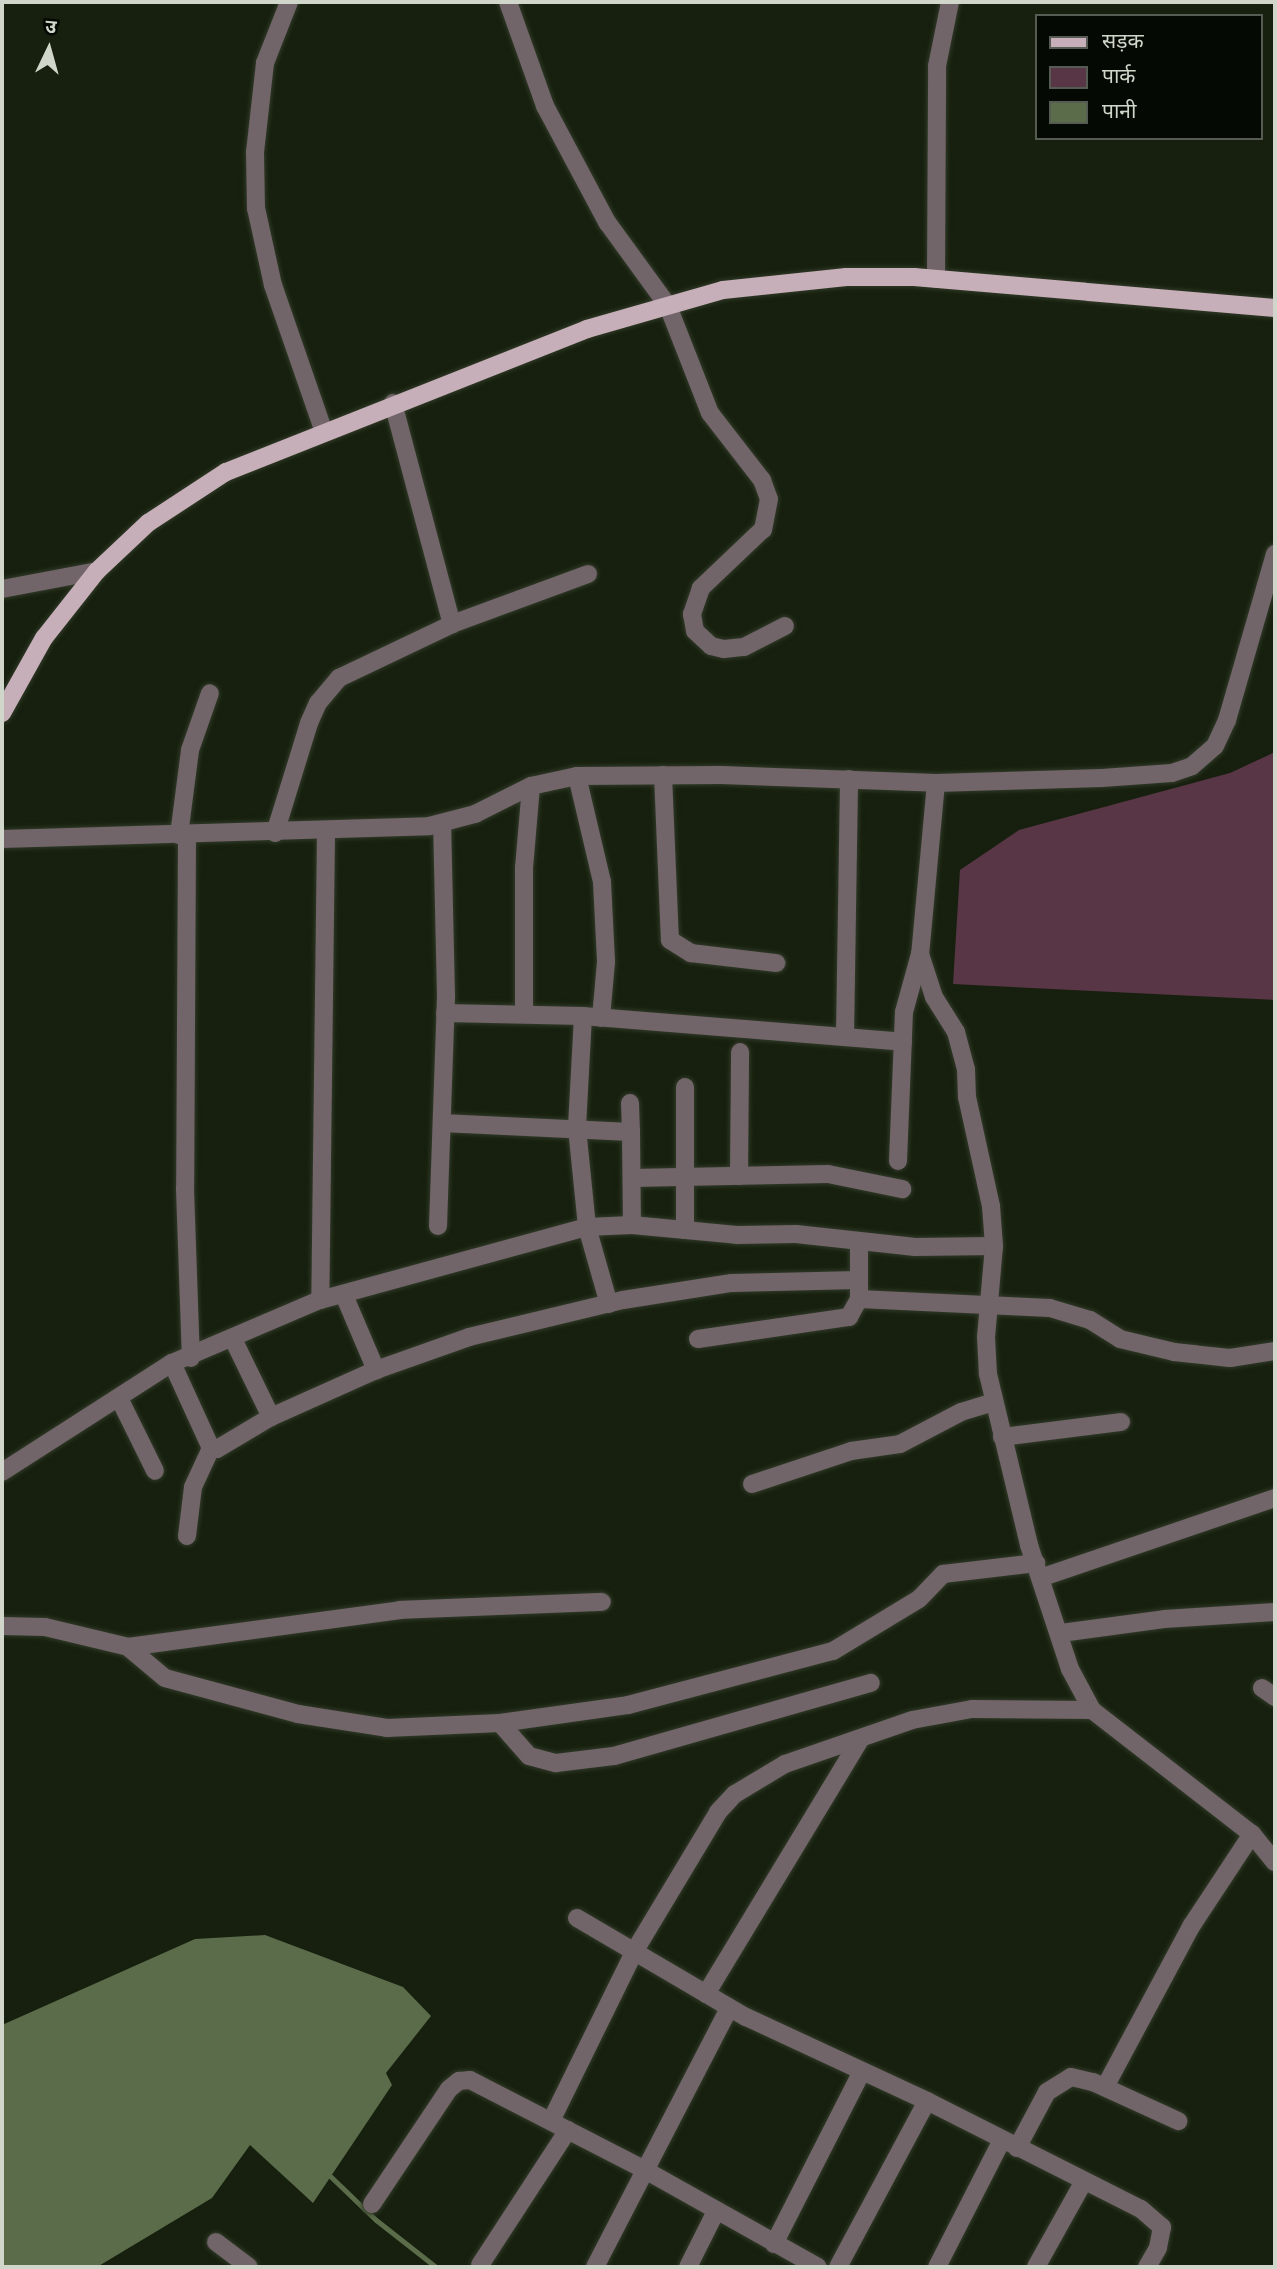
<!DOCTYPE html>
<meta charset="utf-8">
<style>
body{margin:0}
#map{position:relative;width:1277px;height:2269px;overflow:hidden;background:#17200e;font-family:"Alegreya Sans","Noto Sans Devanagari",sans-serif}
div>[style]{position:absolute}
.green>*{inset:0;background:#583646}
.water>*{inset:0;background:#5a6c49}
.stream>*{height:5px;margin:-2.5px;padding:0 2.5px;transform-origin:2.5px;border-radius:2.5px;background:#5a6c49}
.roads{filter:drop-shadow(0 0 2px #313a28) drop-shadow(0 0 2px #313a28)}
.minor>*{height:18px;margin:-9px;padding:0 9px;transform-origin:9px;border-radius:9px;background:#71656a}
.major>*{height:18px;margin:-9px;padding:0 9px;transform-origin:9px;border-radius:9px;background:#c7afb9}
span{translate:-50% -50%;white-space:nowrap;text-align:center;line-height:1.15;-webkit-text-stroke:6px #050903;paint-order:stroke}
.frame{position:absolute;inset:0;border:4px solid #d0d7ca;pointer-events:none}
.legend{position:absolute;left:1035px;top:14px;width:228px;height:126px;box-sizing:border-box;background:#050903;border:2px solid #565b53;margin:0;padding:9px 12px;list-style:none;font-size:21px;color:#d0d7ca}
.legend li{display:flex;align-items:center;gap:14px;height:35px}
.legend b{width:35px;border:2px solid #565b53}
.north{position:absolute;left:14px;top:14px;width:70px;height:70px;-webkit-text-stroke:5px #050903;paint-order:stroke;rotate:5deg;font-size:19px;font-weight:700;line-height:28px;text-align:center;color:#d0d7ca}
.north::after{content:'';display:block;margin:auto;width:24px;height:32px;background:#d0d7ca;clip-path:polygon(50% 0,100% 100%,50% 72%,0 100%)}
</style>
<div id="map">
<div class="green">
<i style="clip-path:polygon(1275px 752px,1275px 1000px,953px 984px,960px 870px,1019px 830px,1230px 773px)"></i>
</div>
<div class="water">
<i style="clip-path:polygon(265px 1935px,403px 1987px,431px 2016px,386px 2073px,392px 2085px,313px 2203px,250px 2145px,212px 2198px,97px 2267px,2px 2267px,2px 2025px,195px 1939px)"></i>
</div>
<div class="stream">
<i style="left:328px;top:2174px;width:66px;rotate:43.8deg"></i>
<i style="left:376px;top:2220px;width:76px;rotate:38.1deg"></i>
</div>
<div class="roads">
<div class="minor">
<i style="left:289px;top:2px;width:66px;rotate:111.5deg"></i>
<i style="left:265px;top:63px;width:90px;rotate:96.4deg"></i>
<i style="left:255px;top:152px;width:56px;rotate:89deg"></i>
<i style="left:256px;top:208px;width:79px;rotate:77.6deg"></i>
<i style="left:273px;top:285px;width:156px;rotate:70.9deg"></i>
<i style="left:508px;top:2px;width:110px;rotate:70.4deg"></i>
<i style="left:545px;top:106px;width:132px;rotate:61.9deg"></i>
<i style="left:607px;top:222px;width:104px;rotate:54deg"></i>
<i style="left:668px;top:306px;width:115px;rotate:68.6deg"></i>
<i style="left:710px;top:413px;width:85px;rotate:52.2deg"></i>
<i style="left:762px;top:480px;width:20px;rotate:70deg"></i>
<i style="left:769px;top:499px;width:31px;rotate:101deg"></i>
<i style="left:763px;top:529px;width:86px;rotate:136.4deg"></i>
<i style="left:701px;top:588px;width:28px;rotate:109deg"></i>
<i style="left:692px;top:614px;width:17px;rotate:80deg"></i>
<i style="left:695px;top:631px;width:22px;rotate:43deg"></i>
<i style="left:711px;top:646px;width:13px;rotate:13deg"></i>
<i style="left:724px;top:649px;width:20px;rotate:-6deg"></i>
<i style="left:744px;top:647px;width:46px;rotate:-27.1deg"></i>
<i style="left:936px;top:279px;width:213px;rotate:-89.7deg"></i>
<i style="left:937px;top:66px;width:65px;rotate:-78.5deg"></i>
<i style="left:393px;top:403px;width:229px;rotate:75.1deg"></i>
<i style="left:2px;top:589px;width:97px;rotate:-10.7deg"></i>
<i style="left:663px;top:775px;width:165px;rotate:87.6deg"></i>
<i style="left:670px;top:940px;width:25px;rotate:32deg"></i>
<i style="left:691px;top:953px;width:86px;rotate:6.7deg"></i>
<i style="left:577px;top:776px;width:109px;rotate:76.7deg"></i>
<i style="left:602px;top:882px;width:80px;rotate:87.1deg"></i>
<i style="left:606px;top:962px;width:56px;rotate:95.1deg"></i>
<i style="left:936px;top:783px;width:166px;rotate:-1.7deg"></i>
<i style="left:1102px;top:778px;width:70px;rotate:-4.1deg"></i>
<i style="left:1172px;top:773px;width:21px;rotate:-19deg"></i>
<i style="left:1192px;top:766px;width:30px;rotate:-41deg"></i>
<i style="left:1215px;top:746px;width:29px;rotate:-65deg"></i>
<i style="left:1227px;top:720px;width:173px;rotate:-73.9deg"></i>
<i style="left:326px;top:832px;width:468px;rotate:90.7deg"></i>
<i style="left:320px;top:1300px;width:277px;rotate:-15.3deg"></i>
<i style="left:587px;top:1227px;width:45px;rotate:-2.5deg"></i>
<i style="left:632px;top:1225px;width:105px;rotate:5.4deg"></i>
<i style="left:737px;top:1235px;width:59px;rotate:-1deg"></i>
<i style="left:796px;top:1234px;width:120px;rotate:6.2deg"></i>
<i style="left:915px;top:1247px;width:79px;rotate:-0.7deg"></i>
<i style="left:275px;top:833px;width:115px;rotate:-72.8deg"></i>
<i style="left:309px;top:723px;width:22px;rotate:-66deg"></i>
<i style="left:318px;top:703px;width:33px;rotate:-50deg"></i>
<i style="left:339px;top:678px;width:125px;rotate:-25.5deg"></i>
<i style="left:452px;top:624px;width:145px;rotate:-20.2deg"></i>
<i style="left:179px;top:835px;width:86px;rotate:-82.6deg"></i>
<i style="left:190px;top:750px;width:60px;rotate:-70.7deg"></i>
<i style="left:187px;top:835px;width:354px;rotate:90.3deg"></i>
<i style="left:185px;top:1189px;width:169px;rotate:88deg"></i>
<i style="left:2px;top:839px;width:427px;rotate:-1.7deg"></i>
<i style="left:429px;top:826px;width:48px;rotate:-14.6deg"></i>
<i style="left:475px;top:814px;width:63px;rotate:-26.6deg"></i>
<i style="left:531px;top:786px;width:47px;rotate:-12.3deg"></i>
<i style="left:577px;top:776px;width:144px;rotate:-0.4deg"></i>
<i style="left:721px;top:775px;width:215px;rotate:2.1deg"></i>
<i style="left:936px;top:783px;width:172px;rotate:95.3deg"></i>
<i style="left:920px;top:954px;width:45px;rotate:72deg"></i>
<i style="left:934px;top:997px;width:41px;rotate:57.8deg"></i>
<i style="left:956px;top:1032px;width:38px;rotate:75deg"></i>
<i style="left:966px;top:1069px;width:28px;rotate:88deg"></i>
<i style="left:967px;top:1097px;width:112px;rotate:77.6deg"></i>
<i style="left:991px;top:1206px;width:40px;rotate:85.7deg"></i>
<i style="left:994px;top:1246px;width:91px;rotate:95deg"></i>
<i style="left:986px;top:1337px;width:37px;rotate:87deg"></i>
<i style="left:988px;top:1374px;width:176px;rotate:76.5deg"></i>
<i style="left:1029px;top:1545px;width:131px;rotate:71.7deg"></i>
<i style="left:1070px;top:1669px;width:47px;rotate:61.8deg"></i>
<i style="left:1092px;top:1710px;width:202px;rotate:37.8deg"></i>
<i style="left:1252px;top:1834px;width:36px;rotate:51deg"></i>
<i style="left:445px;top:1013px;width:138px;rotate:1.2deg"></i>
<i style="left:583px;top:1016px;width:321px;rotate:4.6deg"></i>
<i style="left:524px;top:1014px;width:146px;rotate:-90deg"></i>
<i style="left:524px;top:868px;width:82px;rotate:-85.1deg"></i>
<i style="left:583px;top:1016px;width:112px;rotate:93.1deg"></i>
<i style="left:577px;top:1128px;width:100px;rotate:84.2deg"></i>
<i style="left:587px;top:1227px;width:80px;rotate:74.1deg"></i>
<i style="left:845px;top:1037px;width:258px;rotate:-89.1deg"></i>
<i style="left:442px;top:1123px;width:189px;rotate:2.7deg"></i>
<i style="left:631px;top:1132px;width:29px;rotate:-92deg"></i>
<i style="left:631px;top:1132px;width:93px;rotate:89.4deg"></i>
<i style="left:898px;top:1161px;width:149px;rotate:-87.7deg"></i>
<i style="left:904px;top:1012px;width:60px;rotate:-74.6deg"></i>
<i style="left:739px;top:1176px;width:124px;rotate:-89.5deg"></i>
<i style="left:632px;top:1178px;width:196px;rotate:-1.2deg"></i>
<i style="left:828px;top:1174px;width:76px;rotate:11.5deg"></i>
<i style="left:438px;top:1226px;width:230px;rotate:-88deg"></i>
<i style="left:446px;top:996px;width:173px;rotate:-91.3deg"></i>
<i style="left:685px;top:1230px;width:143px;rotate:-90deg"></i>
<i style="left:344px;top:1295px;width:82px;rotate:66.9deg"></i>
<i style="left:859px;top:1299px;width:191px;rotate:2.7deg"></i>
<i style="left:1050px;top:1308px;width:42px;rotate:16.7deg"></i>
<i style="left:1090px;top:1320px;width:36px;rotate:32deg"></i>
<i style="left:1120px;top:1339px;width:56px;rotate:13.5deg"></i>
<i style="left:1174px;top:1352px;width:56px;rotate:6.1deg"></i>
<i style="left:1230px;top:1358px;width:46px;rotate:-8.8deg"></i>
<i style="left:233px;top:1339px;width:87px;rotate:64deg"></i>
<i style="left:698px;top:1339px;width:153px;rotate:-8.3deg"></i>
<i style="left:849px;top:1317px;width:21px;rotate:-61deg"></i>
<i style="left:859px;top:1299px;width:58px;rotate:-90deg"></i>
<i style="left:172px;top:1363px;width:94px;rotate:65.4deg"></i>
<i style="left:119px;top:1398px;width:81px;rotate:63.7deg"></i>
<i style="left:1002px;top:1437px;width:120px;rotate:-7.2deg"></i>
<i style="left:2px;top:1472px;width:202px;rotate:-32.7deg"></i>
<i style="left:172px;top:1363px;width:161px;rotate:-23.1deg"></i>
<i style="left:752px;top:1484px;width:104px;rotate:-18.4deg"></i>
<i style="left:851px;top:1451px;width:49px;rotate:-8.1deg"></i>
<i style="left:900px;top:1444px;width:69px;rotate:-27.7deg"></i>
<i style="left:961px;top:1412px;width:34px;rotate:-17deg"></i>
<i style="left:187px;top:1536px;width:49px;rotate:-83deg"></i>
<i style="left:193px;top:1487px;width:43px;rotate:-65.2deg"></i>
<i style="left:211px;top:1448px;width:6px;rotate:9deg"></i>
<i style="left:217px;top:1449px;width:63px;rotate:-30.7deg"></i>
<i style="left:271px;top:1417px;width:115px;rotate:-24.1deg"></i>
<i style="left:376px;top:1370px;width:99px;rotate:-19.5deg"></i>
<i style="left:469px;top:1337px;width:158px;rotate:-13.5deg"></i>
<i style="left:623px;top:1300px;width:110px;rotate:-8.9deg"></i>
<i style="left:732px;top:1283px;width:126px;rotate:-1.4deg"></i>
<i style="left:1043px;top:1577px;width:245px;rotate:-18.8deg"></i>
<i style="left:2px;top:1626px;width:43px;rotate:1.3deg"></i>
<i style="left:45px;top:1627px;width:85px;rotate:13.5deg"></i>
<i style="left:128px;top:1647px;width:275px;rotate:-7.7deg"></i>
<i style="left:400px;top:1610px;width:202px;rotate:-2.3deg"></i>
<i style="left:1061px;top:1633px;width:104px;rotate:-7.7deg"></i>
<i style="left:1164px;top:1619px;width:111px;rotate:-3.6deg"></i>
<i style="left:128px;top:1647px;width:48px;rotate:40deg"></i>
<i style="left:165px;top:1678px;width:138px;rotate:15.1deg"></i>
<i style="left:298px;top:1714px;width:90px;rotate:8.9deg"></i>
<i style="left:387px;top:1728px;width:113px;rotate:-2.5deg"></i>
<i style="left:500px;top:1723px;width:129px;rotate:-8deg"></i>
<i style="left:628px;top:1705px;width:212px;rotate:-14.8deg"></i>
<i style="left:833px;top:1651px;width:100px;rotate:-31.2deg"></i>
<i style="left:919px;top:1599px;width:35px;rotate:-46deg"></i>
<i style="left:943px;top:1574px;width:94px;rotate:-6.7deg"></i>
<i style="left:1262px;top:1688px;width:16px;rotate:35deg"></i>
<i style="left:500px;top:1723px;width:44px;rotate:48.7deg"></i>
<i style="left:529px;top:1756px;width:28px;rotate:15deg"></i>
<i style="left:556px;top:1763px;width:58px;rotate:-6.9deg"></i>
<i style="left:614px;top:1756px;width:267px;rotate:-15.9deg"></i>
<i style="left:577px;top:1918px;width:196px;rotate:30.4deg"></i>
<i style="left:746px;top:2017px;width:200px;rotate:24.9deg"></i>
<i style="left:927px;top:2101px;width:240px;rotate:26.8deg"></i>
<i style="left:1141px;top:2209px;width:28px;rotate:41deg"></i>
<i style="left:1162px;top:2227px;width:21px;rotate:101deg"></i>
<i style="left:1158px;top:2248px;width:22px;rotate:120deg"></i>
<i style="left:706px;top:1994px;width:299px;rotate:-58.8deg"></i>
<i style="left:1105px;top:2087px;width:184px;rotate:-61.8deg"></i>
<i style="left:1192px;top:1925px;width:109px;rotate:-56.6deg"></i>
<i style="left:551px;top:2121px;width:188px;rotate:-63.8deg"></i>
<i style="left:634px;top:1952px;width:163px;rotate:-59deg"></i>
<i style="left:718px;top:1812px;width:25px;rotate:-47deg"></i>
<i style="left:735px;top:1794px;width:58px;rotate:-31deg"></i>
<i style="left:785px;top:1764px;width:134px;rotate:-19.1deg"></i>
<i style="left:912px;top:1720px;width:61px;rotate:-10.4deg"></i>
<i style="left:972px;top:1709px;width:120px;rotate:0.5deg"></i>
<i style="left:1017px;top:2148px;width:64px;rotate:-61.8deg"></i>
<i style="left:1047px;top:2092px;width:28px;rotate:-32deg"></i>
<i style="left:1071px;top:2077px;width:23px;rotate:13deg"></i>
<i style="left:1093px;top:2082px;width:94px;rotate:24.6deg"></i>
<i style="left:372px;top:2204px;width:138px;rotate:-56.2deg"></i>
<i style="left:449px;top:2089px;width:13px;rotate:-39deg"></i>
<i style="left:459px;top:2081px;width:11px;rotate:-5deg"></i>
<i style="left:470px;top:2080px;width:197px;rotate:27.2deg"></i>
<i style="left:645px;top:2170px;width:198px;rotate:29.3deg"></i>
<i style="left:216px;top:2242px;width:41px;rotate:37.1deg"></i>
<i style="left:774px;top:2244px;width:194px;rotate:-63deg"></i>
<i style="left:480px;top:2265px;width:161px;rotate:-56.9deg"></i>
<i style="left:595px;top:2267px;width:292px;rotate:-62.6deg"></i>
<i style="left:688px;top:2267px;width:63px;rotate:-63.4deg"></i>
<i style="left:838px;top:2267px;width:188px;rotate:-61.8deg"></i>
<i style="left:937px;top:2267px;width:143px;rotate:-62.9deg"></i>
<i style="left:1036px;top:2267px;width:98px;rotate:-60.8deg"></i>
</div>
<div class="major">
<i style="left:2px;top:713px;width:86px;rotate:-60.8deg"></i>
<i style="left:44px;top:638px;width:85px;rotate:-51.7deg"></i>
<i style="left:97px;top:571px;width:70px;rotate:-43.3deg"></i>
<i style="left:148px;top:523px;width:93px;rotate:-33.2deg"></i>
<i style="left:226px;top:472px;width:388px;rotate:-21.6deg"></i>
<i style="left:587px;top:329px;width:141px;rotate:-16deg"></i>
<i style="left:723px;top:290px;width:124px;rotate:-6deg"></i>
<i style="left:846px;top:277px;width:68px"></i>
<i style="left:914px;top:277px;width:362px;rotate:4.9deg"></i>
</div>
</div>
<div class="frame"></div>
<ul class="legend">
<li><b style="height:9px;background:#c7afb9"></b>सड़क</li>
<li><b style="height:19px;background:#583646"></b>पार्क</li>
<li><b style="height:19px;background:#5a6c49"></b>पानी</li>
</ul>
<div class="north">उ</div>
</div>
